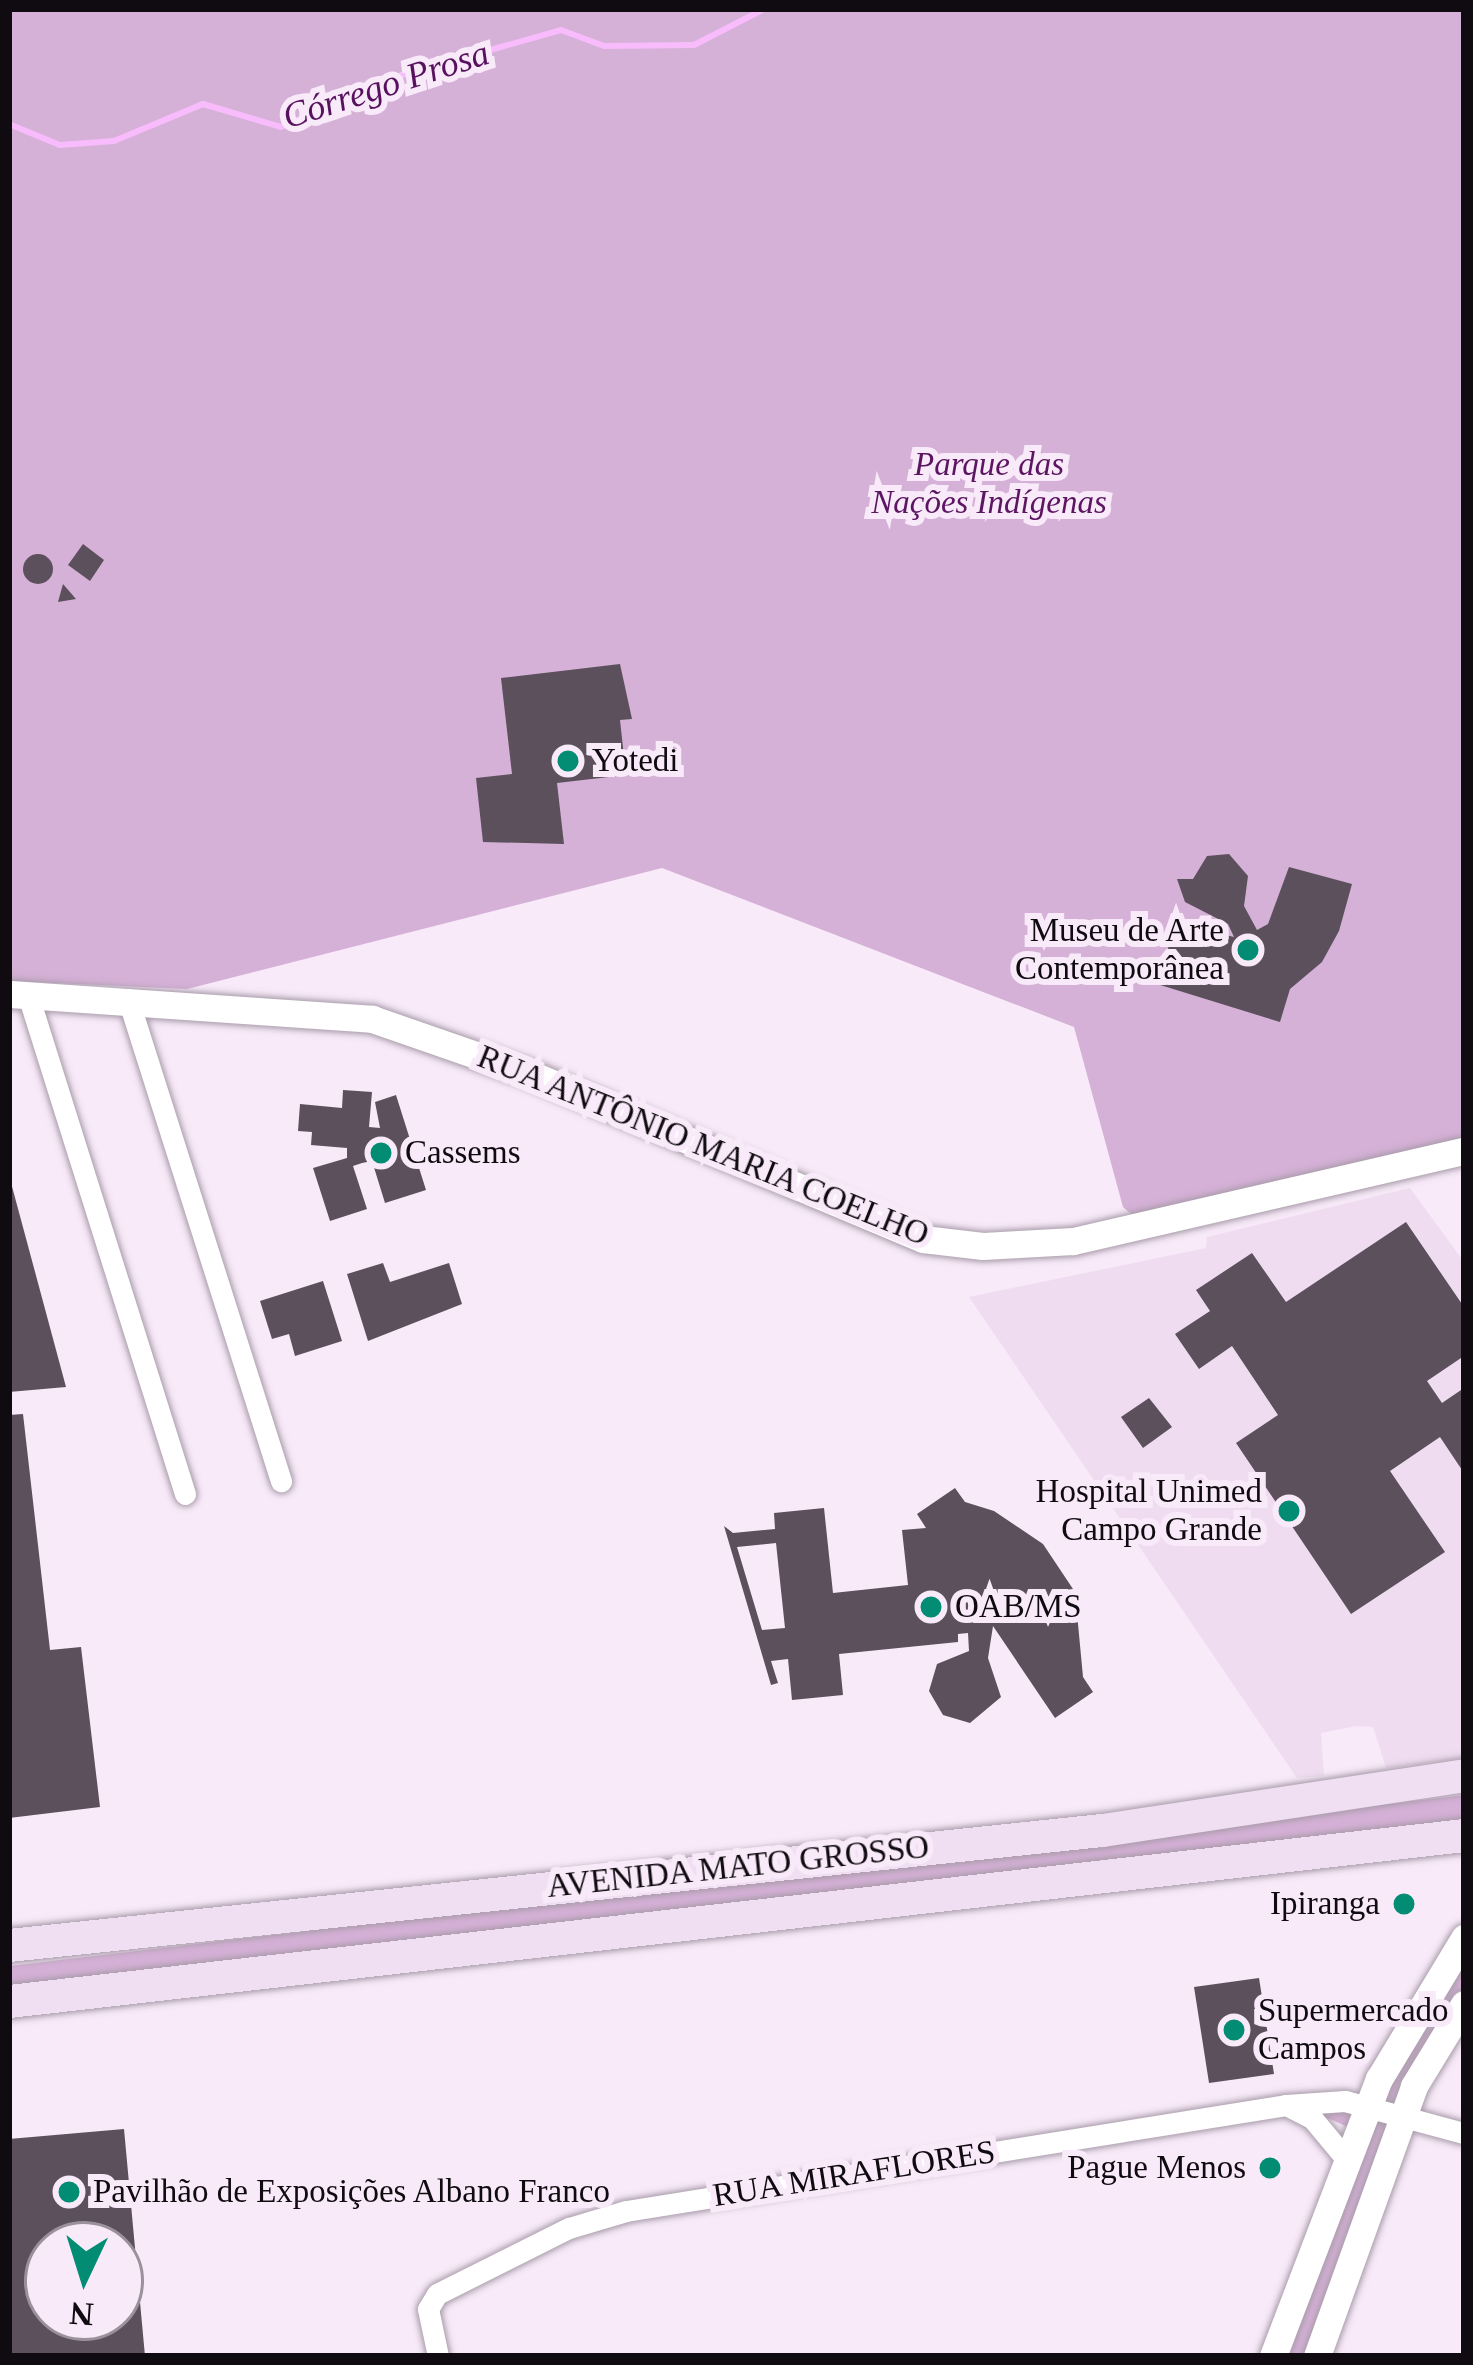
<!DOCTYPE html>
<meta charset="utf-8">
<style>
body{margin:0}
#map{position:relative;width:1473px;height:2365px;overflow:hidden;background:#f8eaf9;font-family:Georgia,serif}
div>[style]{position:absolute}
.built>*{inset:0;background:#efdcf0}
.green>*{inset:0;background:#d5b0d7}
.stream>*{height:6px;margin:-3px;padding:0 3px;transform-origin:3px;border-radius:3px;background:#f8bcfc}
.building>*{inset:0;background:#5b505c}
.round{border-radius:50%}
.roads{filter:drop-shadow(0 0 3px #a99caa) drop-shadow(0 0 3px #a99caa)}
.minor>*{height:21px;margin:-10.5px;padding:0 10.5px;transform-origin:10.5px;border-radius:10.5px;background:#fff}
.tertiary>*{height:27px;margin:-13.5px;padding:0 13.5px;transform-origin:13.5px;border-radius:13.5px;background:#fff}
.secondary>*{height:33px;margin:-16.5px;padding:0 16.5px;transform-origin:16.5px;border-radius:16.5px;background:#f0def2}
.dots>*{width:33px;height:33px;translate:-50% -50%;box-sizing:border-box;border:6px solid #f8eaf9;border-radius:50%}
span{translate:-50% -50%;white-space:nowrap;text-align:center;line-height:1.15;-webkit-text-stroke:12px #f8eaf9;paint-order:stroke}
.park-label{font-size:33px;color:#5b1561;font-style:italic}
.poi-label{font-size:33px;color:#100b10}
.left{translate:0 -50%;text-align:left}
.right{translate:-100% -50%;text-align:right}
.street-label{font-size:33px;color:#100b10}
.water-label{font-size:36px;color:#57115e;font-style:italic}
.frame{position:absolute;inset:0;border:12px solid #100b10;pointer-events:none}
.north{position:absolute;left:24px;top:2221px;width:120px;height:120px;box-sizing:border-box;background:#f8eaf9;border:3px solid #9b919c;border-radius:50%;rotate:184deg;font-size:33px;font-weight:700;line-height:48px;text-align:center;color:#100b10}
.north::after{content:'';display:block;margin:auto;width:42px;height:54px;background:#038c74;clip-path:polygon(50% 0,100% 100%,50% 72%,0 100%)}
</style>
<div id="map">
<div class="built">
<i style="clip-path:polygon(1410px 1188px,1464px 1262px,1464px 1758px,1386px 1768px,1373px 1727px,1356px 1726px,1321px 1733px,1324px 1776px,1297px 1778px,969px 1297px,1206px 1248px,1207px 1237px)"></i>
</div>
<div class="green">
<i style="clip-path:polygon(9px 9px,1464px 9px,1464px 1139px,1132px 1215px,1123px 1207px,1074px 1027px,662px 868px,187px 989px,9px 981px)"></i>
<i style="clip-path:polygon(1464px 1795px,1464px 1827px,9px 1998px,9px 1966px)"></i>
<i style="clip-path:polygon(1464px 1961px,1464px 1997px,1312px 2356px,1289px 2356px,1366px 2135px,1314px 2112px,1376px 2110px)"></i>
</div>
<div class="stream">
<i style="left:9px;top:124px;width:55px;rotate:22.4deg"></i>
<i style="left:60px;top:145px;width:54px;rotate:-4.2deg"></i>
<i style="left:114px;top:141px;width:96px;rotate:-22.6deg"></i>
<i style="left:203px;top:104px;width:81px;rotate:16.4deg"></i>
<i style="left:281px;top:127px;width:132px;rotate:-23.3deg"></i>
<i style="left:402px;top:75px;width:165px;rotate:-15.8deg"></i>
<i style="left:561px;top:30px;width:46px;rotate:20.4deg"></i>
<i style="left:604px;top:46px;width:90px;rotate:-0.6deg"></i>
<i style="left:694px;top:45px;width:79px;rotate:-27.2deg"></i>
</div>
<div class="building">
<i style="clip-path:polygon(83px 544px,104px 560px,90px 581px,68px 565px)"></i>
<i class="round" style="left:23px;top:554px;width:30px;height:30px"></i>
<i style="clip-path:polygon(63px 584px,76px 599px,58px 602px)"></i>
<i style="clip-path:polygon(620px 664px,632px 719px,620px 720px,626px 775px,557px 783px,564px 844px,483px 842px,476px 778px,512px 774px,501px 678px)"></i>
<i style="clip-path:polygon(1229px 854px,1248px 876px,1244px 906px,1257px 930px,1268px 924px,1289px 867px,1352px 884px,1339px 931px,1322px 962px,1290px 989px,1280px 1022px,1157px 984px,1176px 923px,1234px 937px,1228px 924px,1185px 902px,1177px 879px,1193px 879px,1207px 856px)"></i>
<i style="clip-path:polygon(343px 1090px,372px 1092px,369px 1127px,380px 1128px,375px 1102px,396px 1095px,426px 1190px,385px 1203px,372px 1161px,362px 1163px,353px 1166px,367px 1209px,330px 1221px,313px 1168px,347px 1158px,347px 1148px,311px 1145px,312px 1132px,298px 1131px,300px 1104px,342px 1108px)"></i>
<i style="clip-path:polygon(10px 1179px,66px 1387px,9px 1392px)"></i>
<i style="clip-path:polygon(1406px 1222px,1464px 1307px,1464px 1356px,1427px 1381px,1442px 1403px,1464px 1388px,1464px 1473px,1440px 1437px,1390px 1471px,1445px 1552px,1351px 1614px,1236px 1443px,1278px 1415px,1232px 1346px,1199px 1369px,1175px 1334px,1210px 1311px,1196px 1290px,1252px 1253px,1286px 1302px)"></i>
<i style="clip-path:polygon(383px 1263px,390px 1282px,449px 1263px,462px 1304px,368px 1341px,347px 1274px)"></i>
<i style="clip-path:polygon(323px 1281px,342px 1341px,295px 1356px,289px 1334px,272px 1339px,260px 1301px)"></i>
<i style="clip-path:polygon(1149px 1398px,1172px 1427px,1143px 1448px,1121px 1417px)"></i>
<i style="clip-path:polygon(23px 1414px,50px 1650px,81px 1647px,100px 1807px,9px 1818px,9px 1415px)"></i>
<i style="clip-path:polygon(evenodd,955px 1488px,965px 1502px,994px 1511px,1043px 1544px,1075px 1592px,1083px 1677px,1093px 1692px,1055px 1718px,993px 1626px,988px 1658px,1001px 1697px,970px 1723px,943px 1715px,929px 1691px,937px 1664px,969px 1651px,968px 1633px,958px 1634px,958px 1642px,839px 1654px,843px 1695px,792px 1700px,788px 1659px,771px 1661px,778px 1683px,771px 1685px,724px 1526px,733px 1533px,775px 1529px,774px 1513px,824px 1508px,833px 1593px,908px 1585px,902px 1530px,926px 1528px,917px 1514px,955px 1488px,776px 1543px,785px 1628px,762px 1630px,737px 1547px,776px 1543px)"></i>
<i style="clip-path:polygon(1259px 1978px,1274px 2074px,1209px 2083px,1194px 1987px)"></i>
<i style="clip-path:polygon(evenodd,124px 2129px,145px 2356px,9px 2356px,9px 2139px,124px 2129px,48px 2245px,120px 2245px,120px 2317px,48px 2317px,48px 2245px)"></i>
</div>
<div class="roads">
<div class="minor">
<i style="left:28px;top:995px;width:523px;rotate:72.53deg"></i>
<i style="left:128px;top:999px;width:506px;rotate:72.39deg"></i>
<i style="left:1286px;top:2105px;width:29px;rotate:27deg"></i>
<i style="left:1312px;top:2118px;width:55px;rotate:50.2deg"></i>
<i style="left:438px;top:2356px;width:48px;rotate:-102deg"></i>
<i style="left:428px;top:2309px;width:17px;rotate:-59deg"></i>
<i style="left:437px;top:2294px;width:148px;rotate:-26.6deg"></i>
<i style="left:569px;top:2228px;width:59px;rotate:-16.6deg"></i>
<i style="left:626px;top:2211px;width:668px;rotate:-9.12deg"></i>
<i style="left:1286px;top:2105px;width:59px;rotate:-3.9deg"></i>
<i style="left:1345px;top:2101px;width:123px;rotate:15.1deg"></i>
</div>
<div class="tertiary">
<i style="left:9px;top:994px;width:364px;rotate:3.9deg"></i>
<i style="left:372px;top:1019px;width:165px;rotate:19.1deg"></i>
<i style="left:528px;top:1073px;width:428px;rotate:22.8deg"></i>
<i style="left:923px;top:1239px;width:60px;rotate:6.7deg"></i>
<i style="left:983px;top:1246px;width:90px;rotate:-3.2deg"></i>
<i style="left:1073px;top:1241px;width:401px;rotate:-13deg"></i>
<i style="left:1273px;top:2356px;width:297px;rotate:-69.1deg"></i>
<i style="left:1379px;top:2079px;width:165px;rotate:-58.9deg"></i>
<i style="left:1317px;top:2356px;width:287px;rotate:-70.2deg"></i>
<i style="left:1414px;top:2086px;width:96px;rotate:-58.6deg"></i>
</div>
<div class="secondary">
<i style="left:9px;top:1945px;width:1099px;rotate:-6.01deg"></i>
<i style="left:1102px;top:1830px;width:366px;rotate:-8.6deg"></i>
<i style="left:9px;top:2001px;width:1464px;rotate:-6.51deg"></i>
</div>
</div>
<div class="dots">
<i style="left:568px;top:761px;background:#038c74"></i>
<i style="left:1248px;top:950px;background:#038c74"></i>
<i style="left:381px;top:1153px;background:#038c74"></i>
<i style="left:1289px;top:1511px;background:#038c74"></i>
<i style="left:931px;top:1607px;background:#038c74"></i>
<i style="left:1404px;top:1904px;background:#038c74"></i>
<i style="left:1234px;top:2030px;background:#038c74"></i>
<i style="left:1270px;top:2168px;background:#038c74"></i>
<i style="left:69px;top:2192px;background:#038c74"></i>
</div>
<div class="park-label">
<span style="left:989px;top:484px">Parque das<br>Nações Indígenas</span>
</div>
<div class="poi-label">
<span class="left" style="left:592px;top:761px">Yotedi</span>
<span class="right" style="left:1224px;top:950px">Museu de Arte<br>Contemporânea</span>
<span class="left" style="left:405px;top:1153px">Cassems</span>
<span class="right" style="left:1262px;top:1511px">Hospital Unimed<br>Campo Grande</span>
<span class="left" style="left:955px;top:1607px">OAB/MS</span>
<span class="right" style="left:1380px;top:1904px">Ipiranga</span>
<span class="left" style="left:1258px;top:2030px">Supermercado<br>Campos</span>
<span class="right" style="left:1246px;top:2168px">Pague Menos</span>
<span class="left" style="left:93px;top:2192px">Pavilhão de Exposições Albano Franco</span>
</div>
<div class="street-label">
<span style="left:703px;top:1146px;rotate:22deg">RUA ANTÔNIO MARIA COELHO</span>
<span style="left:738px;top:1867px;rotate:-6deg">AVENIDA MATO GROSSO</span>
<span style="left:854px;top:2174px;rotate:-9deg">RUA MIRAFLORES</span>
</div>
<div class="water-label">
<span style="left:386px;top:85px;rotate:-18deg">Córrego Prosa</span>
</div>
<div class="frame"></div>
<div class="north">N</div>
</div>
